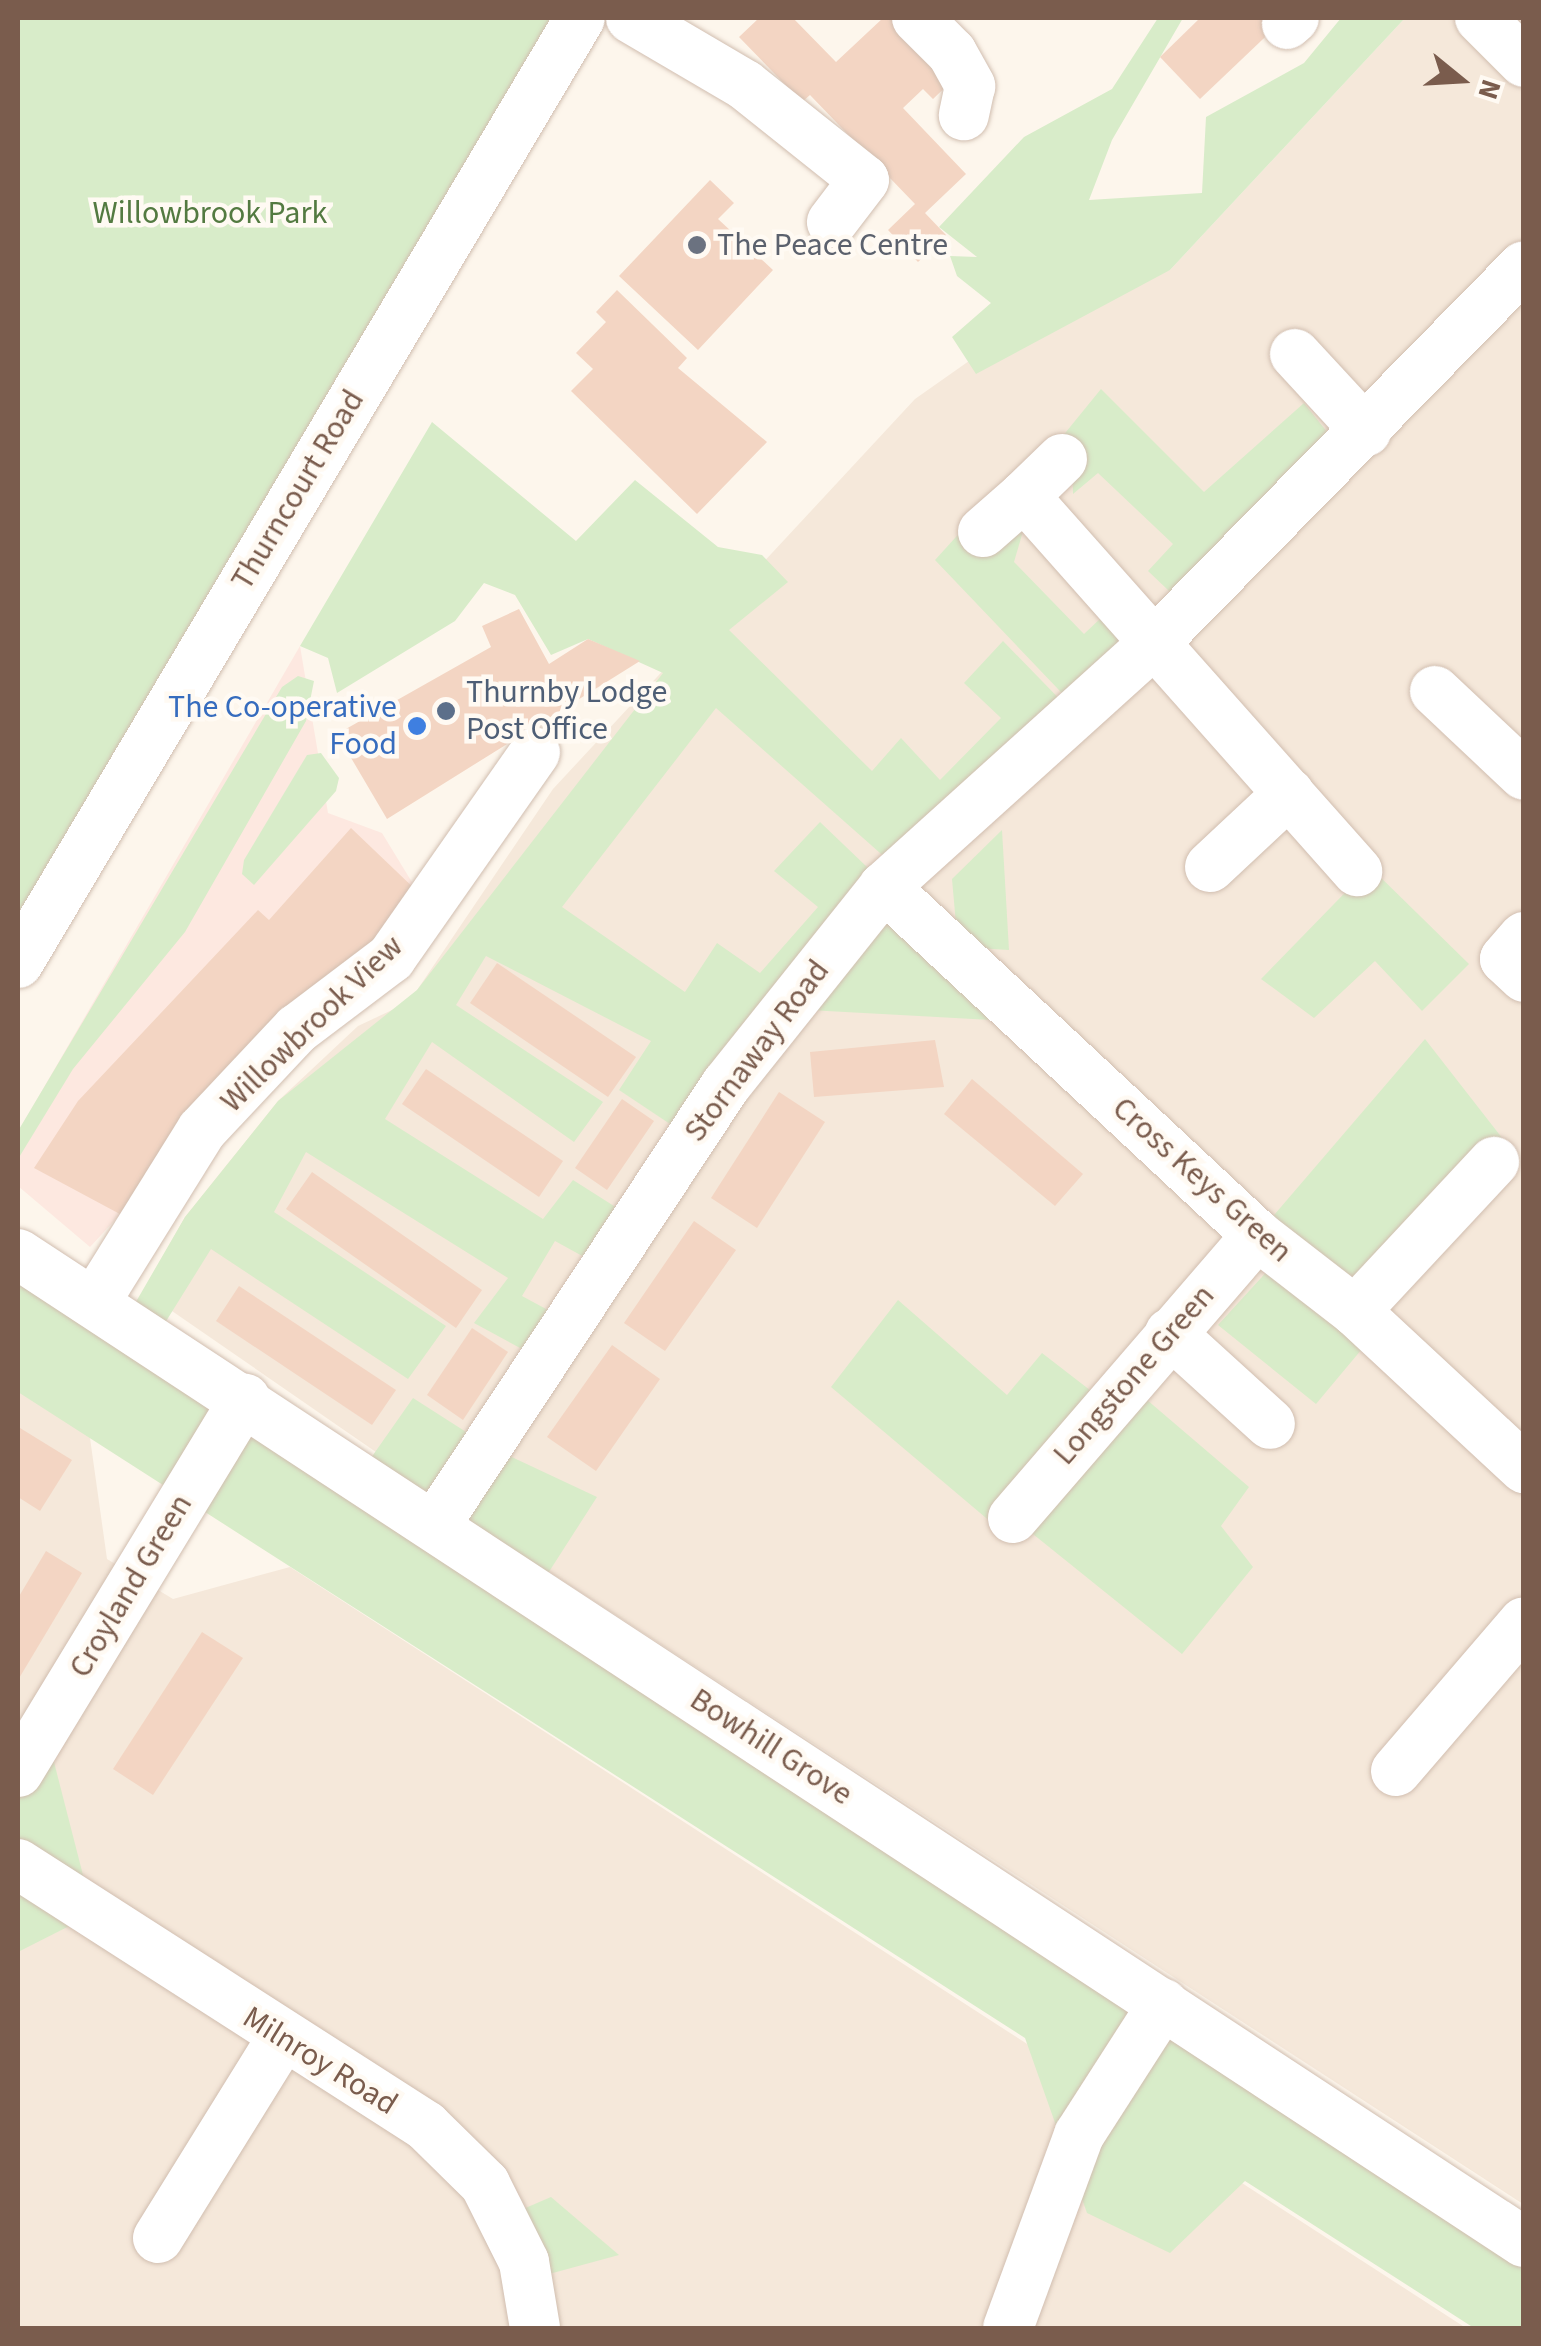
<!DOCTYPE html>
<style>
body{margin:0}
#map{position:relative;width:1541px;height:2346px;overflow:hidden;background:#fdf6ec;font-family:"Source Sans 3",sans-serif}
div>[style]{position:absolute}
.residential>*{inset:0;background:#f5e8da}
.commercial>*{inset:0;background:#fde8e0}
.green>*{inset:0;background:#d8ecc9}
.building>*{inset:0;background:#f3d5c3}
.roads{filter:drop-shadow(0 0 2px #d1beb0) drop-shadow(0 0 2px #d1beb0)}
.minor>*{height:50px;margin:-25px;padding:0 25px;transform-origin:25px;border-radius:25px;background:#fff}
.dots>*{width:28px;height:28px;translate:-50% -50%;box-sizing:border-box;border:5px solid #fffaf3;border-radius:50%}
span{translate:-50% -50%;white-space:nowrap;text-align:center;line-height:1.15;-webkit-text-stroke:9px #fffaf3;paint-order:stroke}
.park-label{font-size:32px;color:#537a41}
.worship-label{font-size:32px;color:#5b616d}
.left{translate:0 -50%;text-align:left}
.street-label{font-size:32px;color:#7a5c4d}
.service-label{font-size:32px;color:#4e5e75}
.shop-label{font-size:32px;color:#366cbe}
.right{translate:-100% -50%;text-align:right}
.frame{position:absolute;inset:0;border:20px solid #7a5c4d;pointer-events:none}
.north{position:absolute;left:1411px;top:30px;width:100px;height:100px;-webkit-text-stroke:8px #fffaf3;paint-order:stroke;rotate:108deg;font-size:28px;font-weight:700;line-height:40px;text-align:center;color:#7a5c4d}
.north::after{content:'';display:block;margin:auto;width:35px;height:45px;background:#7a5c4d;clip-path:polygon(50% 0,100% 100%,50% 72%,0 100%)}
</style>
<div id="map">
<div class="residential">
<i style="clip-path:polygon(1405px 18px,1523px 18px,1523px 2204px,548px 1571px,143px 1291px,185px 1217px,278px 1101px,358px 1026px,409px 1002px,553px 789px,915px 399px,1037px 313px,1170px 270px)"></i>
<i style="clip-path:polygon(18px 1388px,89px 1431px,107px 1559px,173px 1599px,290px 1567px,1466px 2328px,18px 2328px)"></i>
</div>
<div class="commercial">
<i style="clip-path:polygon(300px 646px,328px 813px,382px 833px,418px 892px,90px 1247px,18px 1186px,18px 1132px)"></i>
</div>
<div class="green">
<i style="clip-path:polygon(18px 18px,559px 18px,18px 945px)"></i>
<i style="clip-path:polygon(1158px 18px,1183px 18px,1112px 140px,1089px 200px,1202px 193px,1206px 117px,1304px 63px,1341px 18px,1405px 18px,1170px 270px,976px 374px,952px 337px,991px 303px,957px 276px,950px 256px,977px 257px,939px 227px,1024px 137px,1112px 89px)"></i>
<i style="clip-path:polygon(1101px 389px,1204px 492px,1304px 403px,1344px 453px,1188px 609px,1148px 571px,1173px 544px,1098px 473px,1073px 494px,1072px 452px,1057px 443px)"></i>
<i style="clip-path:polygon(432px 422px,576px 541px,635px 480px,718px 547px,762px 555px,788px 582px,729px 630px,872px 771px,901px 738px,940px 780px,1001px 718px,964px 683px,1003px 641px,1075px 715px,897px 868px,716px 708px,562px 907px,685px 992px,717px 943px,760px 973px,818px 907px,774px 871px,820px 822px,1029px 1022px,790px 1009px,691px 1138px,619px 1090px,651px 1041px,486px 956px,456px 1005px,603px 1102px,574px 1142px,432px 1042px,385px 1119px,543px 1219px,573px 1180px,636px 1220px,604px 1268px,555px 1241px,522px 1296px,570px 1322px,544px 1361px,474px 1323px,508px 1278px,306px 1152px,274px 1212px,446px 1326px,408px 1379px,211px 1249px,155px 1339px,126px 1319px,185px 1217px,278px 1101px,417px 990px,663px 673px,588px 639px,551px 655px,515px 595px,484px 583px,455px 621px,337px 693px,328px 658px,300px 646px)"></i>
<i style="clip-path:polygon(1026px 521px,1014px 562px,1084px 634px,1102px 617px,1141px 654px,1079px 711px,935px 560px,965px 527px)"></i>
<i style="clip-path:polygon(298px 676px,314px 681px,306px 721px,185px 932px,73px 1069px,18px 1159px,18px 1131px,282px 687px)"></i>
<i style="clip-path:polygon(321px 753px,339px 778px,336px 791px,254px 885px,242px 874px,244px 860px,307px 755px)"></i>
<i style="clip-path:polygon(1002px 830px,1009px 950px,958px 947px,952px 879px)"></i>
<i style="clip-path:polygon(1370px 867px,1469px 964px,1422px 1011px,1375px 961px,1314px 1018px,1261px 979px)"></i>
<i style="clip-path:polygon(1425px 1039px,1506px 1143px,1355px 1311px,1377px 1331px,1316px 1404px,1218px 1325px,1282px 1255px,1257px 1235px)"></i>
<i style="clip-path:polygon(18px 1256px,359px 1475px,413px 1398px,488px 1446px,597px 1497px,536px 1592px,1523px 2233px,1523px 2328px,1474px 2328px,1245px 2181px,1170px 2253px,1087px 2213px,1025px 2038px,18px 1392px)"></i>
<i style="clip-path:polygon(898px 1300px,1007px 1395px,1042px 1353px,1108px 1404px,1126px 1382px,1249px 1487px,1221px 1526px,1253px 1567px,1182px 1654px,1013px 1518px,992px 1523px,831px 1387px)"></i>
<i style="clip-path:polygon(45px 1727px,93px 1914px,18px 1952px,18px 1778px)"></i>
<i style="clip-path:polygon(551px 2197px,619px 2255px,527px 2280px,502px 2218px)"></i>
</div>
<div class="building">
<i style="clip-path:polygon(759px 18px,793px 18px,836px 62px,883px 18px,906px 18px,959px 74px,933px 99px,923px 89px,903px 108px,966px 174px,925px 213px,946px 235px,918px 262px,888px 230px,915px 204px,810px 95px,802px 102px,739px 37px)"></i>
<i style="clip-path:polygon(1200px 18px,1285px 18px,1200px 99px,1160px 57px)"></i>
<i style="clip-path:polygon(710px 180px,734px 203px,718px 219px,773px 270px,698px 350px,619px 276px)"></i>
<i style="clip-path:polygon(617px 290px,687px 358px,678px 368px,767px 442px,697px 514px,571px 391px,593px 369px,576px 353px,606px 322px,596px 312px)"></i>
<i style="clip-path:polygon(519px 609px,549px 664px,588px 639px,640px 661px,387px 819px,337px 734px,491px 647px,482px 626px)"></i>
<i style="clip-path:polygon(351px 828px,418px 892px,131px 1220px,34px 1168px,78px 1101px,258px 910px,269px 920px)"></i>
<i style="clip-path:polygon(497px 963px,636px 1057px,608px 1097px,470px 1003px)"></i>
<i style="clip-path:polygon(935px 1040px,944px 1087px,814px 1097px,810px 1052px)"></i>
<i style="clip-path:polygon(426px 1069px,563px 1161px,539px 1197px,402px 1104px)"></i>
<i style="clip-path:polygon(972px 1079px,1083px 1174px,1055px 1206px,944px 1114px)"></i>
<i style="clip-path:polygon(779px 1092px,825px 1122px,757px 1228px,711px 1198px)"></i>
<i style="clip-path:polygon(622px 1099px,654px 1121px,607px 1190px,575px 1168px)"></i>
<i style="clip-path:polygon(312px 1172px,482px 1290px,456px 1328px,286px 1209px)"></i>
<i style="clip-path:polygon(694px 1221px,736px 1250px,665px 1351px,624px 1323px)"></i>
<i style="clip-path:polygon(239px 1286px,396px 1390px,372px 1425px,216px 1321px)"></i>
<i style="clip-path:polygon(472px 1328px,508px 1352px,463px 1420px,427px 1395px)"></i>
<i style="clip-path:polygon(612px 1345px,660px 1379px,596px 1471px,547px 1437px)"></i>
<i style="clip-path:polygon(20px 1428px,72px 1460px,40px 1511px,18px 1497px)"></i>
<i style="clip-path:polygon(46px 1551px,82px 1573px,18px 1680px,18px 1598px)"></i>
<i style="clip-path:polygon(202px 1632px,243px 1658px,153px 1795px,113px 1769px)"></i>
</div>
<div class="roads">
<div class="minor">
<i style="left:631px;top:18px;width:132px;rotate:30.4deg"></i>
<i style="left:745px;top:85px;width:152px;rotate:38.6deg"></i>
<i style="left:864px;top:180px;width:53px;rotate:127.3deg"></i>
<i style="left:917px;top:18px;width:49px;rotate:45deg"></i>
<i style="left:952px;top:53px;width:38px;rotate:61deg"></i>
<i style="left:970px;top:86px;width:30px;rotate:102deg"></i>
<i style="left:1480px;top:18px;width:62px;rotate:45deg"></i>
<i style="left:1287px;top:24px;width:9px;rotate:-41deg"></i>
<i style="left:1295px;top:354px;width:105px;rotate:47.3deg"></i>
<i style="left:1024px;top:496px;width:53px;rotate:-44.2deg"></i>
<i style="left:983px;top:532px;width:55px;rotate:-41.3deg"></i>
<i style="left:1024px;top:496px;width:502px;rotate:48.39deg"></i>
<i style="left:1435px;top:691px;width:122px;rotate:43.3deg"></i>
<i style="left:1210px;top:867px;width:108px;rotate:-43.1deg"></i>
<i style="left:884px;top:887px;width:510px;rotate:43.01deg"></i>
<i style="left:1257px;top:1235px;width:124px;rotate:37.8deg"></i>
<i style="left:1355px;top:1311px;width:231px;rotate:42.9deg"></i>
<i style="left:1524px;top:937px;width:29px;rotate:131deg"></i>
<i style="left:1505px;top:959px;width:26px;rotate:43deg"></i>
<i style="left:18px;top:963px;width:1099px;rotate:-59.26deg"></i>
<i style="left:18px;top:1254px;width:1801px;rotate:33.27deg"></i>
<i style="left:96px;top:1300px;width:200px;rotate:-58.1deg"></i>
<i style="left:202px;top:1130px;width:139px;rotate:-46.8deg"></i>
<i style="left:297px;top:1029px;width:118px;rotate:-37.1deg"></i>
<i style="left:391px;top:958px;width:251px;rotate:-55deg"></i>
<i style="left:1355px;top:1311px;width:204px;rotate:-47deg"></i>
<i style="left:1170px;top:1333px;width:135px;rotate:42.3deg"></i>
<i style="left:1013px;top:1518px;width:374px;rotate:-49.2deg"></i>
<i style="left:435px;top:1525px;width:528px;rotate:-56.52deg"></i>
<i style="left:726px;top:1085px;width:253px;rotate:-51.4deg"></i>
<i style="left:884px;top:887px;width:367px;rotate:-42.1deg"></i>
<i style="left:1156px;top:641px;width:525px;rotate:-45.54deg"></i>
<i style="left:1396px;top:1771px;width:196px;rotate:-49.3deg"></i>
<i style="left:18px;top:1772px;width:437px;rotate:-58.7deg"></i>
<i style="left:18px;top:1864px;width:485px;rotate:32.7deg"></i>
<i style="left:426px;top:2126px;width:83px;rotate:44.5deg"></i>
<i style="left:485px;top:2184px;width:87px;rotate:63.4deg"></i>
<i style="left:524px;top:2262px;width:67px;rotate:80.5deg"></i>
<i style="left:158px;top:2238px;width:233px;rotate:-58.2deg"></i>
<i style="left:1008px;top:2328px;width:206px;rotate:-69.8deg"></i>
<i style="left:1079px;top:2135px;width:156px;rotate:-57.3deg"></i>
</div>
</div>
<div class="dots">
<i style="left:697px;top:245px;background:#6b7280"></i>
<i style="left:446px;top:711px;background:#5c6f8a"></i>
<i style="left:417px;top:726px;background:#3f7fe0"></i>
</div>
<div class="park-label">
<span style="left:210px;top:213px">Willowbrook Park</span>
</div>
<div class="worship-label">
<span class="left" style="left:717px;top:245px">The Peace Centre</span>
</div>
<div class="street-label">
<span style="left:298px;top:490px;rotate:-59deg">Thurncourt Road</span>
<span style="left:312px;top:1024px;rotate:-44deg">Willowbrook View</span>
<span style="left:757px;top:1051px;rotate:-53deg">Stornaway Road</span>
<span style="left:1202px;top:1180px;rotate:42deg">Cross Keys Green</span>
<span style="left:1134px;top:1375px;rotate:-49deg">Longstone Green</span>
<span style="left:131px;top:1586px;rotate:-59deg">Croyland Green</span>
<span style="left:771px;top:1747px;rotate:33deg">Bowhill Grove</span>
<span style="left:320px;top:2061px;rotate:32deg">Milnroy Road</span>
</div>
<div class="service-label">
<span class="left" style="left:466px;top:711px">Thurnby Lodge<br>Post Office</span>
</div>
<div class="shop-label">
<span class="right" style="left:397px;top:726px">The Co-operative<br>Food</span>
</div>
<div class="frame"></div>
<div class="north">N</div>
</div>
